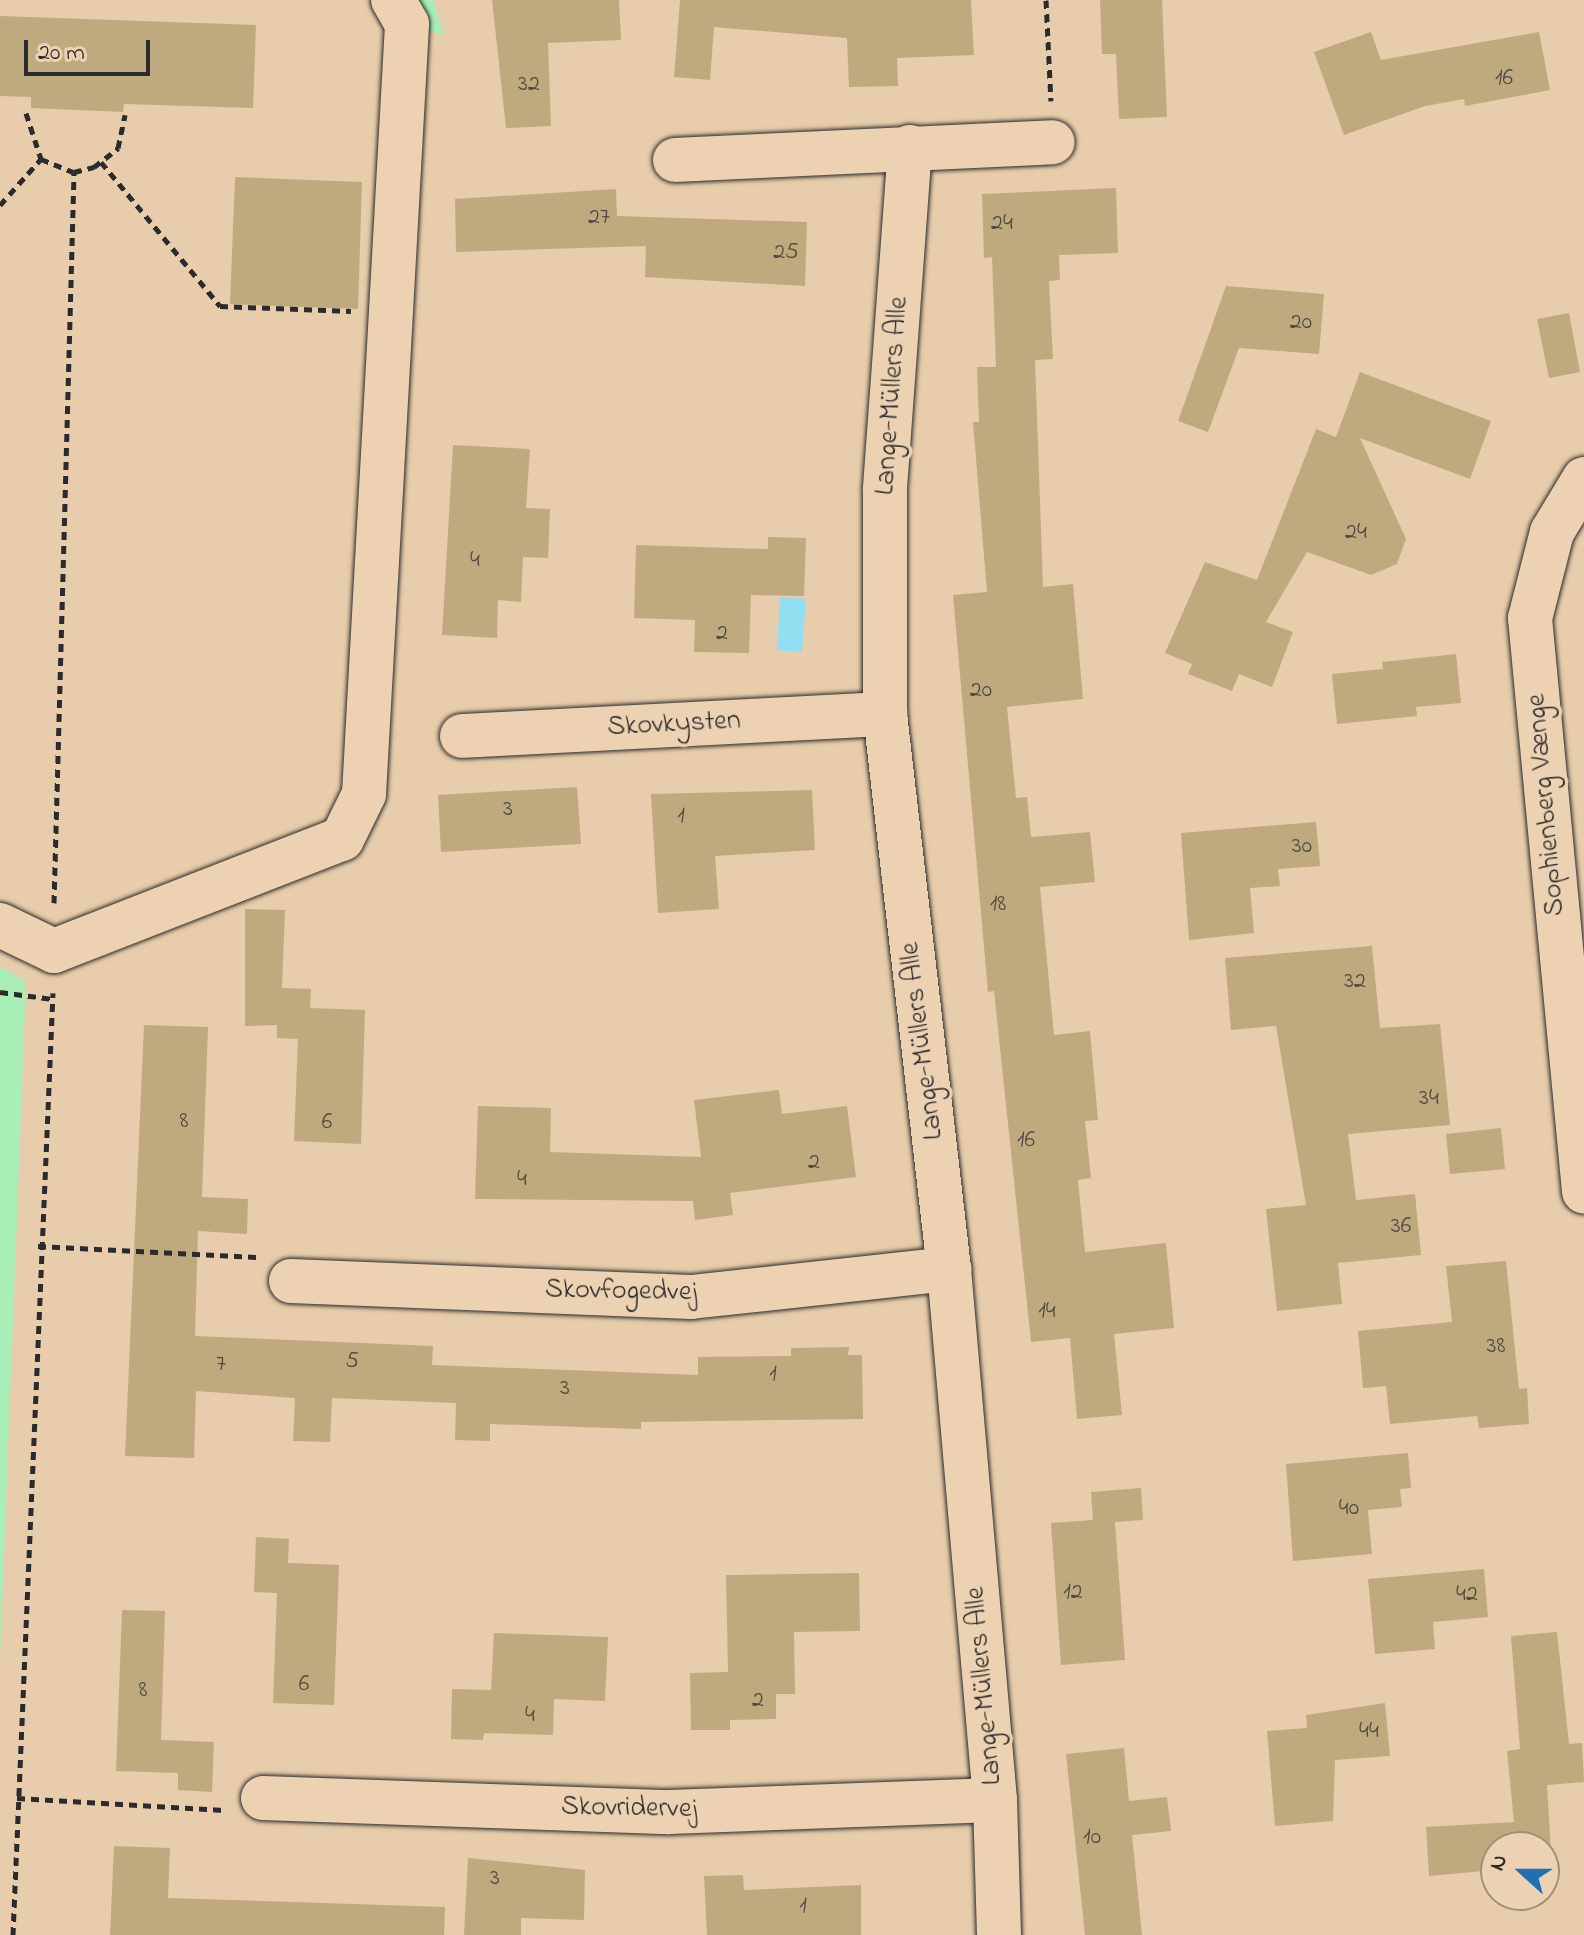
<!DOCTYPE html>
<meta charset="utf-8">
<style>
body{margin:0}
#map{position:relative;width:1584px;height:1935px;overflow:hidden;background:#e7cdab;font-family:"Indie Flower",sans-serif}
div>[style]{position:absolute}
.green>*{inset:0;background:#a9edb7}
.water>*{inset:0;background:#91dff0}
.building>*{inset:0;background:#bfaa7f}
.path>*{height:5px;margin-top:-2.5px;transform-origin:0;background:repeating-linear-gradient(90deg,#2b2b2b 0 8px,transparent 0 14px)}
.roads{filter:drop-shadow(0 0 2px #2b2b2b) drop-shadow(0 0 2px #2b2b2b)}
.minor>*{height:44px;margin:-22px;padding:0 22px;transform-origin:22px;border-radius:22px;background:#ecd2b3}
span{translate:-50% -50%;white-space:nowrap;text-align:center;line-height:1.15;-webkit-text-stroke:7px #ecd2b3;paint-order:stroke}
.number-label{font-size:24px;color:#504b40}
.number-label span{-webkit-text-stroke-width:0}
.street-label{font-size:28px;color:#2b2b2b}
.north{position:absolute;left:1480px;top:1831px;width:80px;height:80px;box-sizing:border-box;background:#ecd2b3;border:2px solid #9f8f7d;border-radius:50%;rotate:291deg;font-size:22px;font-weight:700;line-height:32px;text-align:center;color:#2b2b2b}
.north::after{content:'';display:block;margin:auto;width:28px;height:36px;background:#1f6fb2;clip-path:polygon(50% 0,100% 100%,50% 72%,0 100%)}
.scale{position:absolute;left:24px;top:40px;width:126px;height:36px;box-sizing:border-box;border:4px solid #2b2b2b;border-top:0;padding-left:10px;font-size:24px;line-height:28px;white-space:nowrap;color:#2b2b2b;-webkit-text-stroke:6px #ecd2b3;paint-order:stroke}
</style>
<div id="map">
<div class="green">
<i style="clip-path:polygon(413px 0,433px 0,444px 34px,415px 29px)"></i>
<i style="clip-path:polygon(0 967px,26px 981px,0 1658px)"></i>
</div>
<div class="water">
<i style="clip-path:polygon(780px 597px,806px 599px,802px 652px,777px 650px)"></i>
</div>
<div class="building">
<i style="clip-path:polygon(492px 0,619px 0,621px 40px,548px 43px,551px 126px,506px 128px)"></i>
<i style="clip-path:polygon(680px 0,971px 0,974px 55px,897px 58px,898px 86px,849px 87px,847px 38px,714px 27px,710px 80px,674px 77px)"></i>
<i style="clip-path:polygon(1100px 0,1162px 0,1167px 117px,1119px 119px,1116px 54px,1102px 54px)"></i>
<i style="clip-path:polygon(0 16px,256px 25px,253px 108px,124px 104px,123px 112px,31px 108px,31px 97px,0 96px)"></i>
<i style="clip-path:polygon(1371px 32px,1381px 60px,1539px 32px,1550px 90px,1465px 106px,1464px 99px,1425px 106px,1344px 135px,1314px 52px)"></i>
<i style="clip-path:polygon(235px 177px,362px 182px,358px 309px,230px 304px)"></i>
<i style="clip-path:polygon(1116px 188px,1118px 253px,1059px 255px,1060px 280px,1049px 281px,1053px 359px,1035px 360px,1043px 587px,1073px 584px,1083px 699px,1007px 707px,1016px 798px,1027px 797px,1031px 837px,1090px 832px,1095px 882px,1040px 887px,1054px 1035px,1090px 1031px,1098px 1120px,1085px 1121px,1091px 1178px,1078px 1180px,1085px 1252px,1166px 1243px,1174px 1328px,1114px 1334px,1122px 1415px,1077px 1419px,1070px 1338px,1031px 1342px,994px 991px,988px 992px,953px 595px,987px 592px,973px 422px,979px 422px,977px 367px,996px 367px,992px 257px,984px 258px,982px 194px)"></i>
<i style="clip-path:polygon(616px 189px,617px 216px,807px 222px,805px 286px,645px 277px,646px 246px,456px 252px,455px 199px)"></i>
<i style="clip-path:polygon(1226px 286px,1324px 294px,1319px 354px,1239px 348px,1208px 432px,1178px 421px)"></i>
<i style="clip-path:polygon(1569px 313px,1580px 372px,1549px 378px,1537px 319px)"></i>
<i style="clip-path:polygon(1360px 372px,1491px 421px,1470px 479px,1360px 438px,1406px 539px,1397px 564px,1371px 575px,1307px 552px,1266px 622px,1293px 632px,1272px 687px,1239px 674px,1232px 691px,1188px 674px,1192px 664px,1165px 653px,1205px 562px,1257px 580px,1316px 429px,1336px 437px)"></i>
<i style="clip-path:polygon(453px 445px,530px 449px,526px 508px,550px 509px,548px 558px,523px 557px,521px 602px,498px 600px,497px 638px,442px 635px)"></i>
<i style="clip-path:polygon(768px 537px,806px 538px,804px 596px,751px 595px,749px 653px,694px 652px,695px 620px,634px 618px,636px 545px,768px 549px)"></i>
<i style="clip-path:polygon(1456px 654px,1461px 703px,1416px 707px,1417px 716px,1337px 724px,1332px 674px,1383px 669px,1382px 662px)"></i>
<i style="clip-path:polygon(577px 787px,581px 844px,441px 852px,438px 795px)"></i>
<i style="clip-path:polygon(812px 790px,815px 850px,715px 856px,719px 909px,658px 913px,651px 794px)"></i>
<i style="clip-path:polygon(1316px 822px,1320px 866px,1278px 869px,1280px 886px,1250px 888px,1254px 933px,1189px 940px,1181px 833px)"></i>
<i style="clip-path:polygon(245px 909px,285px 910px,282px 988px,311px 989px,310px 1008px,365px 1010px,361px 1144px,294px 1141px,298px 1039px,277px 1038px,277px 1025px,245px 1026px)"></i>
<i style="clip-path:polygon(1372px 946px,1380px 1028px,1440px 1024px,1450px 1125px,1348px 1134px,1356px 1200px,1415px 1194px,1421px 1255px,1338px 1263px,1342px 1304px,1277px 1311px,1266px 1209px,1306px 1205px,1276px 1026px,1231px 1030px,1225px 958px)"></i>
<i style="clip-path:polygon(144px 1025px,208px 1027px,202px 1197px,248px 1199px,247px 1234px,198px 1231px,195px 1336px,433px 1346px,432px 1365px,698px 1375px,698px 1357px,791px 1356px,791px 1348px,849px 1347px,848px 1355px,862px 1355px,863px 1419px,641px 1422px,641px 1429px,490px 1424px,490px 1441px,455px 1440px,456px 1403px,332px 1398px,330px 1442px,293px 1441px,295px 1398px,196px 1391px,194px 1458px,125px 1456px)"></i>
<i style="clip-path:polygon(779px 1090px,782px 1114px,847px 1106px,856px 1177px,730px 1193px,733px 1215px,695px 1220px,693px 1201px,475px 1199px,478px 1106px,551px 1108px,550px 1152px,701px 1157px,694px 1100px)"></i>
<i style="clip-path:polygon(1501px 1128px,1505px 1169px,1450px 1174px,1446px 1134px)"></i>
<i style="clip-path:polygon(1506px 1261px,1519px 1389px,1527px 1388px,1529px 1424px,1479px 1428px,1477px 1416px,1390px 1424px,1386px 1386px,1363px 1388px,1358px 1331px,1452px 1322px,1446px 1266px)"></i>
<i style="clip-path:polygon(1408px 1453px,1411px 1488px,1400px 1489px,1402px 1507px,1368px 1510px,1372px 1554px,1293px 1561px,1286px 1464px)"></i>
<i style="clip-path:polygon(1141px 1488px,1143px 1520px,1115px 1522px,1125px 1660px,1061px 1665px,1051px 1523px,1093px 1520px,1091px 1492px)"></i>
<i style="clip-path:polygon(256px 1537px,289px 1539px,288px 1563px,339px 1565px,334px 1705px,273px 1703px,277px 1593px,254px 1592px)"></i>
<i style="clip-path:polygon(1484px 1569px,1488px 1617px,1433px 1622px,1435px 1649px,1375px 1654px,1368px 1579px)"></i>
<i style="clip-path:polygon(859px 1573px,860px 1631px,794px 1632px,795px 1694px,776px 1694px,776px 1719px,730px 1720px,730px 1730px,691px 1730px,690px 1673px,728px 1672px,726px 1575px)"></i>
<i style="clip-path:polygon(122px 1610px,165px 1611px,161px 1740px,214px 1742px,212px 1792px,178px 1790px,178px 1773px,116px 1771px)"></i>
<i style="clip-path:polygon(1557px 1632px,1569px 1744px,1582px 1743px,1584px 1782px,1547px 1785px,1553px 1887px,1544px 1888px,1544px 1847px,1496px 1847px,1496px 1892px,1486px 1893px,1484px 1871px,1429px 1876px,1426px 1827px,1514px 1822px,1507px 1751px,1520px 1749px,1511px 1636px)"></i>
<i style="clip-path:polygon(494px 1633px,608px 1637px,605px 1701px,554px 1699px,553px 1735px,484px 1733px,483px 1740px,451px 1739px,452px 1689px,491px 1690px)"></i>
<i style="clip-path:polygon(1385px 1703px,1390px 1756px,1335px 1760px,1333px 1821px,1275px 1826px,1267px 1731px,1307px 1728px,1306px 1715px)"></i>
<i style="clip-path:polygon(1124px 1748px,1129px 1801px,1167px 1797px,1171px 1831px,1132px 1835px,1142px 1935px,1085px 1935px,1066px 1754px)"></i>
<i style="clip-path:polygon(114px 1846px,170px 1848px,168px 1898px,445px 1907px,444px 1935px,110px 1935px)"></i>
<i style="clip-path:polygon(468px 1858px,585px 1870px,584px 1920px,521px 1918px,521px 1935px,464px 1935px)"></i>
<i style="clip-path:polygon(743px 1875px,744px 1890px,861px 1885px,861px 1935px,707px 1935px,704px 1876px)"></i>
</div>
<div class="path">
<i style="left:1046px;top:0;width:101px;rotate:87.2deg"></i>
<i style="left:26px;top:113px;width:48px;rotate:71.9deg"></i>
<i style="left:41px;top:159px;width:35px;rotate:22deg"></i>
<i style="left:74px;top:172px;width:21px;rotate:-14deg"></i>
<i style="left:94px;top:167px;width:31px;rotate:-38deg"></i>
<i style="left:118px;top:148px;width:34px;rotate:-78deg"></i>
<i style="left:101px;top:162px;width:187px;rotate:50.4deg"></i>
<i style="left:220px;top:306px;width:131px;rotate:2.2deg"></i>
<i style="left:0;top:205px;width:62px;rotate:-48.3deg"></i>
<i style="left:54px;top:903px;width:731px;rotate:-88.43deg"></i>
<i style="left:0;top:992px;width:53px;rotate:7.5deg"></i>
<i style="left:38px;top:1246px;width:219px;rotate:2.9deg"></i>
<i style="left:17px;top:1798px;width:207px;rotate:3.3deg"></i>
<i style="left:13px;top:1935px;width:943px;rotate:-87.57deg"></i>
</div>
<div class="roads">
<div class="minor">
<i style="left:910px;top:147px;width:345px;rotate:94.2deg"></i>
<i style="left:885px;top:491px;width:223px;rotate:90deg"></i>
<i style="left:885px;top:714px;width:559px;rotate:83.42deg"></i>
<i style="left:949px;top:1269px;width:533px;rotate:85.05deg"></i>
<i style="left:995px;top:1800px;width:135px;rotate:88.3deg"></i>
<i style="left:675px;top:160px;width:378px;rotate:-2.7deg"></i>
<i style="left:1584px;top:479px;width:62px;rotate:121.1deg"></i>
<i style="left:1552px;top:532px;width:89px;rotate:104.3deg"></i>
<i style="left:1530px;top:618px;width:576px;rotate:84.62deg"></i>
<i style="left:462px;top:736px;width:424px;rotate:-3deg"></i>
<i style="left:0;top:925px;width:60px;rotate:25.7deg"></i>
<i style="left:54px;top:951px;width:309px;rotate:-21.3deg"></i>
<i style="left:342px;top:839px;width:50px;rotate:-63.9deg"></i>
<i style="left:364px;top:794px;width:771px;rotate:-86.8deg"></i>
<i style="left:407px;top:24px;width:28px;rotate:-120deg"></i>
<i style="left:291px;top:1281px;width:400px;rotate:2.3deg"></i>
<i style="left:691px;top:1297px;width:260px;rotate:-6.2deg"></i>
<i style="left:263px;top:1798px;width:406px;rotate:2deg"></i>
<i style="left:669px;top:1812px;width:326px;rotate:-2.1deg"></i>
</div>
</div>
<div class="number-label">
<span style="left:1504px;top:79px">16</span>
<span style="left:529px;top:85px">32</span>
<span style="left:599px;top:218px">27</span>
<span style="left:1002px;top:224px">24</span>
<span style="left:786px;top:253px">25</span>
<span style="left:1301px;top:323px">20</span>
<span style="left:1356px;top:533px">24</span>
<span style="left:475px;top:561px">4</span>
<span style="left:722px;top:634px">2</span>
<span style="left:981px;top:691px">20</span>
<span style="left:508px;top:810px">3</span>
<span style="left:681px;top:817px">1</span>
<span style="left:1302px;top:847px">30</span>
<span style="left:998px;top:905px">18</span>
<span style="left:1355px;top:982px">32</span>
<span style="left:1429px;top:1099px">34</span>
<span style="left:184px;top:1122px">8</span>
<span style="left:327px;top:1123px">6</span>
<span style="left:1026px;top:1141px">16</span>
<span style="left:814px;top:1163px">2</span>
<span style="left:522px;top:1180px">4</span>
<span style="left:1401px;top:1227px">36</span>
<span style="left:1047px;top:1312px">14</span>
<span style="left:1496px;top:1347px">38</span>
<span style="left:352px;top:1362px">5</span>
<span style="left:221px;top:1365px">7</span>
<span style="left:773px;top:1375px">1</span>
<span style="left:565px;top:1389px">3</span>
<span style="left:1349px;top:1509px">40</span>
<span style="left:1073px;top:1593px">12</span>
<span style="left:1467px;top:1595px">42</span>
<span style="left:304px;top:1685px">6</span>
<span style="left:143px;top:1691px">8</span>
<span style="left:758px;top:1701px">2</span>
<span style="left:530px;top:1716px">4</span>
<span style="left:1369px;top:1732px">44</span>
<span style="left:1092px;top:1838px">10</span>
<span style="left:495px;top:1879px">3</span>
<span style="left:803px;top:1907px">1</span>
</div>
<div class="street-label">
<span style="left:893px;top:396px;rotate:-86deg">Lange-Müllers Alle</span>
<span style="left:674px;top:725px;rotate:-3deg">Skovkysten</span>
<span style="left:1547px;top:805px;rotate:-95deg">Sophienberg Vænge</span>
<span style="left:923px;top:1041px;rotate:-97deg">Lange-Müllers Alle</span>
<span style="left:621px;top:1292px;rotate:1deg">Skovfogedvej</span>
<span style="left:985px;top:1686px;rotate:-95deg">Lange-Müllers Alle</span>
<span style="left:629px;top:1809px;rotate:1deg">Skovridervej</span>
</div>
<div class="north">N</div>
<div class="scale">20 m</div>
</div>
